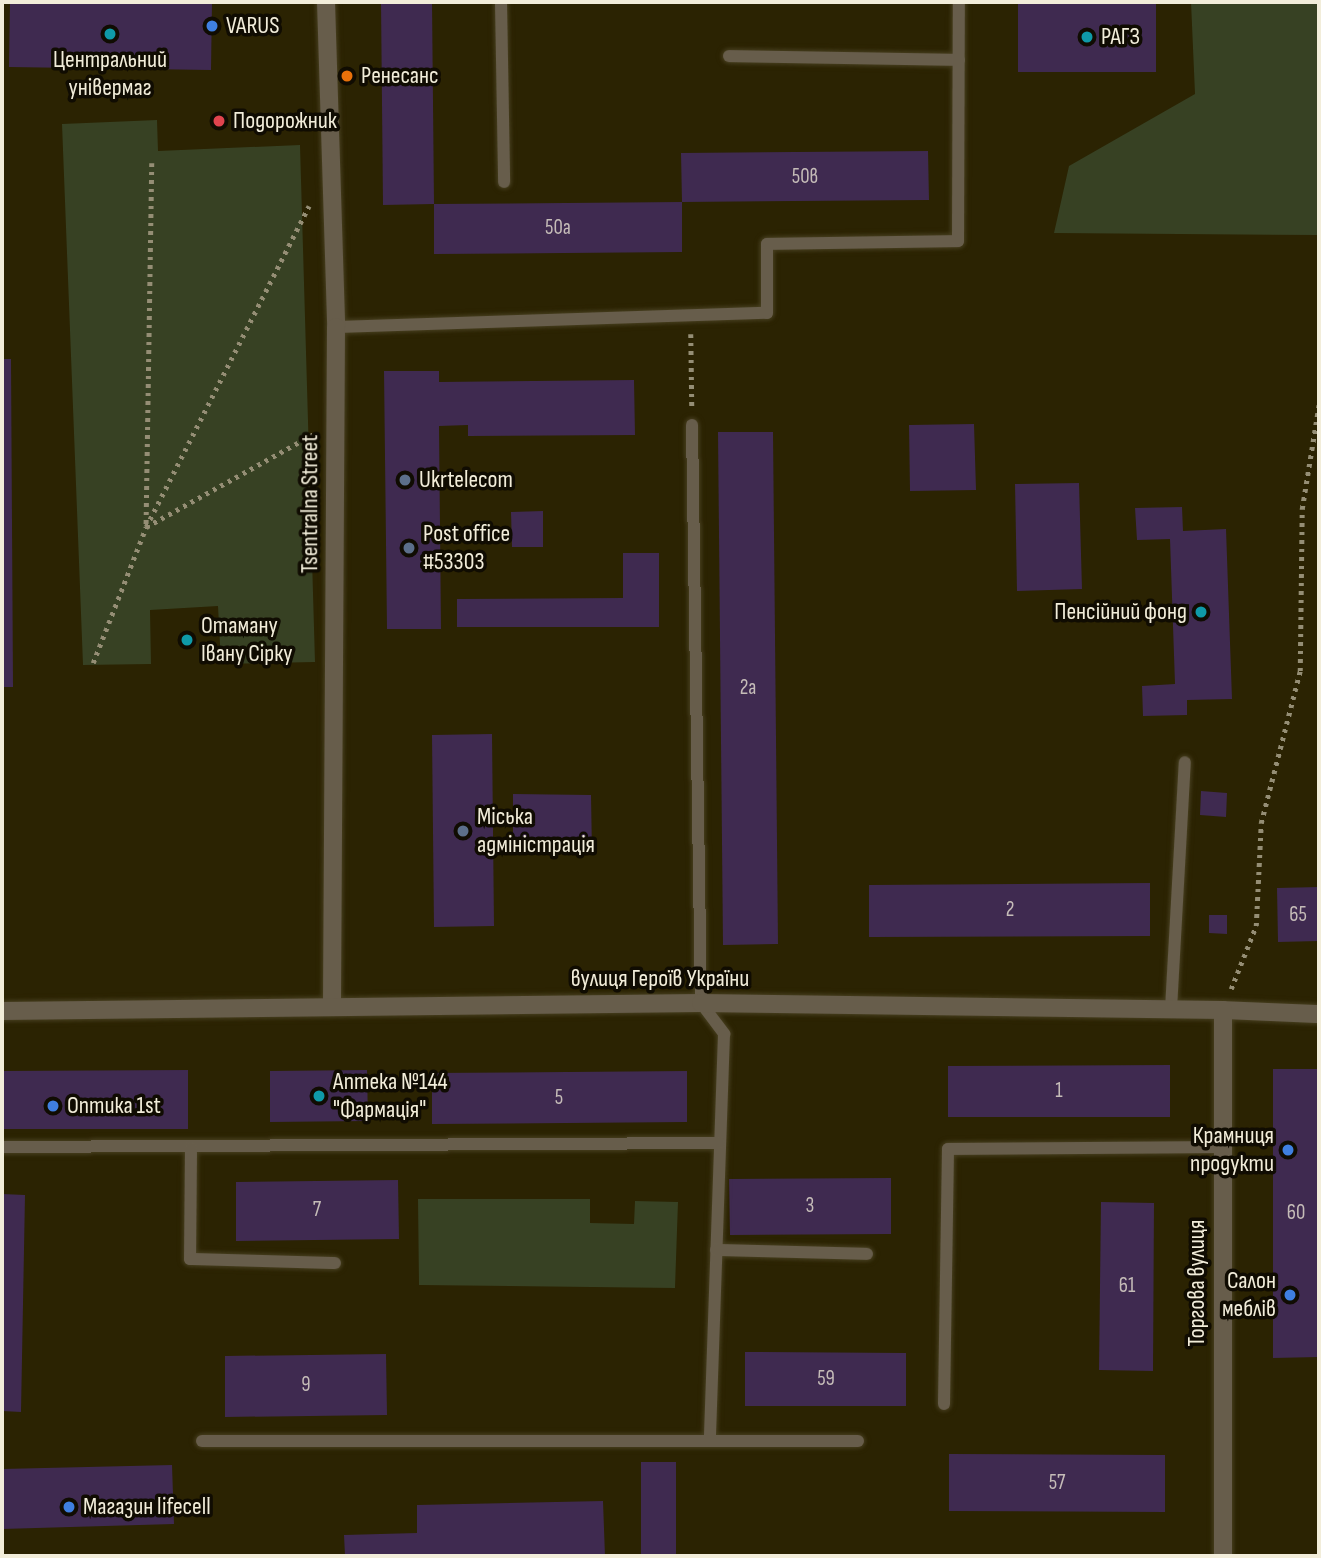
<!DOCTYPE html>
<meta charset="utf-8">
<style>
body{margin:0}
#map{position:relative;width:1321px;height:1558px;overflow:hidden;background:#2b2302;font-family:"Sofia Sans Condensed",sans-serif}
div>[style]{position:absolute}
.green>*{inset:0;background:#374123}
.building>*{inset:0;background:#3f2a50}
.path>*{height:4.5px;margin-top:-2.25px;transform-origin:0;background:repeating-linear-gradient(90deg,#958e75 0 3.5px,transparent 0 8.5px)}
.roads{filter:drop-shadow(0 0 2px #473f20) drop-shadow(0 0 2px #473f20)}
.service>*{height:12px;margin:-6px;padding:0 6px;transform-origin:6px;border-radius:6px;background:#675d4b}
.minor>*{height:18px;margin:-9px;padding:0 9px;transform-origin:9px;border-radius:9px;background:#675d4b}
.tertiary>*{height:18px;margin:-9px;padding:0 9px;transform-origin:9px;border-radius:9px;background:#675d4b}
.dots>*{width:19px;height:19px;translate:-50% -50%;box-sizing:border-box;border:4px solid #100c02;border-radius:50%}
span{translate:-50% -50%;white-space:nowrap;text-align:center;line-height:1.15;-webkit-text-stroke:7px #100c02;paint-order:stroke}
.number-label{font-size:21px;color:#c5bcb8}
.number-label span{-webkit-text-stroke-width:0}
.poi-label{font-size:24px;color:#f2edda}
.left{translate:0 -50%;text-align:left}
.right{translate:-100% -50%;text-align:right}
.street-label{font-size:24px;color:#f2edda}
.frame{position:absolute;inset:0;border:4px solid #f2edda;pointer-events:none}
</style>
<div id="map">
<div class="green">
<i style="clip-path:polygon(1191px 2px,1319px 2px,1319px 235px,1054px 233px,1069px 166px,1195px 94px)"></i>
<i style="clip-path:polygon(157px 120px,158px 151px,300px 145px,315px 662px,221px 664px,218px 606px,150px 610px,151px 664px,83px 665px,62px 124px)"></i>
<i style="clip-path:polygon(418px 1199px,590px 1199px,590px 1223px,634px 1224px,635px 1201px,678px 1202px,675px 1288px,419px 1285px)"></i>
</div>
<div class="building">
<i style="clip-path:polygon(10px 2px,212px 2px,211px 70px,9px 67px)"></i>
<i style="clip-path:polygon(381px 2px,432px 2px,434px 204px,383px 205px)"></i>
<i style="clip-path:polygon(1018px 2px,1156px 2px,1156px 72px,1018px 72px)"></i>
<i style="clip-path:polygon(928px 151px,929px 200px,682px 202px,681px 153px)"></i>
<i style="clip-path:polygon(682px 202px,682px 252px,434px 254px,434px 204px)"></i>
<i style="clip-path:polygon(2px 359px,11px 359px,13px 687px,2px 687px)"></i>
<i style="clip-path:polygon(384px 371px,439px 371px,439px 382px,634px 380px,635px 435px,468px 436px,468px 425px,439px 426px,441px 629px,387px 629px)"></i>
<i style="clip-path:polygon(974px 424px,976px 490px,910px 491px,909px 425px)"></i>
<i style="clip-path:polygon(718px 432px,773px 432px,778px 944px,723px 945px)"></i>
<i style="clip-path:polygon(1079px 483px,1082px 589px,1017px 591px,1015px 484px)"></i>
<i style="clip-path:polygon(1182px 507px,1183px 531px,1226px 529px,1232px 699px,1187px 700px,1187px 715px,1143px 716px,1142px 686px,1175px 684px,1170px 539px,1137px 540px,1135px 508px)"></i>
<i style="clip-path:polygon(543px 511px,543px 547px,512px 547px,511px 512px)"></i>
<i style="clip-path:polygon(623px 553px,659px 553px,659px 627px,457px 627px,457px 599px,623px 598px)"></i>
<i style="clip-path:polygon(492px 734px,494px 926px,434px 927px,432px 735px)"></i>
<i style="clip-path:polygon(1201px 791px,1227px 793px,1226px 817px,1200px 815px)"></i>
<i style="clip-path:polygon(513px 794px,591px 795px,592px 853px,513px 853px)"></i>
<i style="clip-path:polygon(1150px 883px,1150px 936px,869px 937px,869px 885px)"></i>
<i style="clip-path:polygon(1319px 887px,1319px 941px,1278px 942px,1277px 888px)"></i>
<i style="clip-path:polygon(1209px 915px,1227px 915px,1227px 934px,1209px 933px)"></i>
<i style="clip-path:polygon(1170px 1065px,1170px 1117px,948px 1117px,948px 1066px)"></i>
<i style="clip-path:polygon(1273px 1069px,1319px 1069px,1319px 1357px,1273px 1358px)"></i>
<i style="clip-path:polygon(188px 1070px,188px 1129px,2px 1129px,2px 1071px)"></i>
<i style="clip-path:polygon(367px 1070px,368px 1121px,270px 1122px,270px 1071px)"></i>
<i style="clip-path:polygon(687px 1071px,687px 1122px,432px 1124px,432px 1073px)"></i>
<i style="clip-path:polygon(891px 1178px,891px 1234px,730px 1235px,729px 1179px)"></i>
<i style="clip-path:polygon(398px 1180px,399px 1239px,236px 1241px,236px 1182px)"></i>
<i style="clip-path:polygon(2px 1194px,25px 1195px,21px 1412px,2px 1411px)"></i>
<i style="clip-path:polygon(1101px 1202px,1154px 1203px,1153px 1371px,1099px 1370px)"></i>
<i style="clip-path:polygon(745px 1352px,906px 1353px,906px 1406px,745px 1406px)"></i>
<i style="clip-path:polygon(386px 1354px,387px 1415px,225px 1417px,225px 1356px)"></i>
<i style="clip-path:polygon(949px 1454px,1165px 1455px,1165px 1512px,949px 1511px)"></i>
<i style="clip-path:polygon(641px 1462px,676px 1462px,676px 1556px,641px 1556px)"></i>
<i style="clip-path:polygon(172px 1465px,174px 1524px,2px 1529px,2px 1469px)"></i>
<i style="clip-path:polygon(603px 1501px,605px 1556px,345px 1556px,344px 1535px,417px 1533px,417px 1505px)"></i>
</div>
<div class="path">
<i style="left:152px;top:163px;width:364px;rotate:90.9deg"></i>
<i style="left:146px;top:527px;width:192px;rotate:-29deg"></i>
<i style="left:691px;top:334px;width:72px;rotate:89.2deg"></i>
<i style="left:93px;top:663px;width:146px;rotate:-68.7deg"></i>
<i style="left:146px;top:527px;width:360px;rotate:-63.1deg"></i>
<i style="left:1231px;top:989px;width:68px;rotate:-68.4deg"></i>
<i style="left:1256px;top:926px;width:103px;rotate:-87.2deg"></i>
<i style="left:1261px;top:823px;width:157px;rotate:-75.6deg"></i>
<i style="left:1300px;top:671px;width:162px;rotate:-89.3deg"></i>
<i style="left:1302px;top:509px;width:106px;rotate:-80.8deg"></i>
</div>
<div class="roads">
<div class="service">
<i style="left:501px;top:2px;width:180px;rotate:89deg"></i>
<i style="left:729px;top:56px;width:230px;rotate:1deg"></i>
<i style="left:336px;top:327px;width:431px;rotate:-1.9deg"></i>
<i style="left:767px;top:313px;width:69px;rotate:-90deg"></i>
<i style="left:767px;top:244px;width:191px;rotate:-0.9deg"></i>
<i style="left:958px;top:241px;width:239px;rotate:-89.8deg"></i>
<i style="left:692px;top:425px;width:578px;rotate:89.11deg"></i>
<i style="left:701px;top:1003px;width:39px;rotate:53deg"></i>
<i style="left:724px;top:1034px;width:405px;rotate:92deg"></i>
<i style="left:1171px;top:1009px;width:247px;rotate:-86.8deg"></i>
<i style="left:2px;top:1147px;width:717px;rotate:-0.32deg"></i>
<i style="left:191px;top:1148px;width:111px;rotate:90.5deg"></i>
<i style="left:190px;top:1259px;width:145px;rotate:1.6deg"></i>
<i style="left:716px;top:1250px;width:151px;rotate:1.5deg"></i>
<i style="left:944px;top:1404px;width:255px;rotate:-89.1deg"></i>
<i style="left:948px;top:1149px;width:273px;rotate:-0.4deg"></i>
<i style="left:202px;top:1441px;width:656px"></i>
</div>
<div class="minor">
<i style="left:326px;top:2px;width:325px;rotate:88.2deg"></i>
<i style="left:336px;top:327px;width:680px;rotate:90.34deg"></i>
<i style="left:1223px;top:1010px;width:96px;rotate:2.4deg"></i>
</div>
<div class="tertiary">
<i style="left:2px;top:1011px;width:699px;rotate:-0.66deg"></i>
<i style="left:701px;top:1003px;width:522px;rotate:0.77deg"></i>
<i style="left:1223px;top:1010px;width:546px;rotate:90deg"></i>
</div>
</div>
<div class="dots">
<i style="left:212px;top:26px;background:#3f7fe0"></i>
<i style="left:110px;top:34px;background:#0f9aa8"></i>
<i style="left:1087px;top:37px;background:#0f9aa8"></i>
<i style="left:347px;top:76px;background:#e8710a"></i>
<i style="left:219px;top:121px;background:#e0444e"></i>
<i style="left:405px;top:480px;background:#5c6f8a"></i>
<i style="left:409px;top:548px;background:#5c6f8a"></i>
<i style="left:1201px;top:612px;background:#0f9aa8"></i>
<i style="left:187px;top:640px;background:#0f9aa8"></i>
<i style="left:463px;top:831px;background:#5c6f8a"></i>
<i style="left:319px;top:1096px;background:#0f9aa8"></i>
<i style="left:53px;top:1106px;background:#3f7fe0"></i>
<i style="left:1288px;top:1150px;background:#3f7fe0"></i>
<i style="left:1290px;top:1295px;background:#3f7fe0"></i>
<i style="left:69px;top:1507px;background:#3f7fe0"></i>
</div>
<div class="number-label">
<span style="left:805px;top:177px">50в</span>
<span style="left:558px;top:228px">50а</span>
<span style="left:748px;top:688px">2а</span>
<span style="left:1010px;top:910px">2</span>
<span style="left:1298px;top:915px">65</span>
<span style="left:1059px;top:1091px">1</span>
<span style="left:559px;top:1098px">5</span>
<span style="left:810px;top:1206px">3</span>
<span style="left:317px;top:1210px">7</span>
<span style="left:1296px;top:1213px">60</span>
<span style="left:1127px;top:1286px">61</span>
<span style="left:826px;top:1379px">59</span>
<span style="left:306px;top:1385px">9</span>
<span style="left:1057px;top:1483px">57</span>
</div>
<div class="poi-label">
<span class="left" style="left:226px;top:26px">VARUS</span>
<span class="left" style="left:1101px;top:37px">РАГЗ</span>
<span style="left:110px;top:74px">Центральний<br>унiвермаг</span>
<span class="left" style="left:361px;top:76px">Ренесанс</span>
<span class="left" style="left:233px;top:121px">Подорожник</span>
<span class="left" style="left:419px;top:480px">Ukrtelecom</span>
<span class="left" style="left:423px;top:548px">Post office<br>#53303</span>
<span class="right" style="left:1187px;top:612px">Пенсійний фонд</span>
<span class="left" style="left:201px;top:640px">Отаману<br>Iвану Сiрку</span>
<span class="left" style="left:477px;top:831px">Мiська<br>адмiнicтрацiя</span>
<span class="left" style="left:333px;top:1096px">Аптека №144<br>"Фармація"</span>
<span class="left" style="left:67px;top:1106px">Оптика 1st</span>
<span class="right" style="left:1274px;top:1150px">Крамниця<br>продукти</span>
<span class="right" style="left:1276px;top:1295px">Салон<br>меблів</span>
<span class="left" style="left:83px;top:1507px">Магазин lifecell</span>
</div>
<div class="street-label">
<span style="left:310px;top:504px;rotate:-90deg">Tsentralna Street</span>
<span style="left:660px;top:979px">вулиця Героїв України</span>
<span style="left:1197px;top:1283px;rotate:-90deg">Торгова вулиця</span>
</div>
<div class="frame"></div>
</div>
